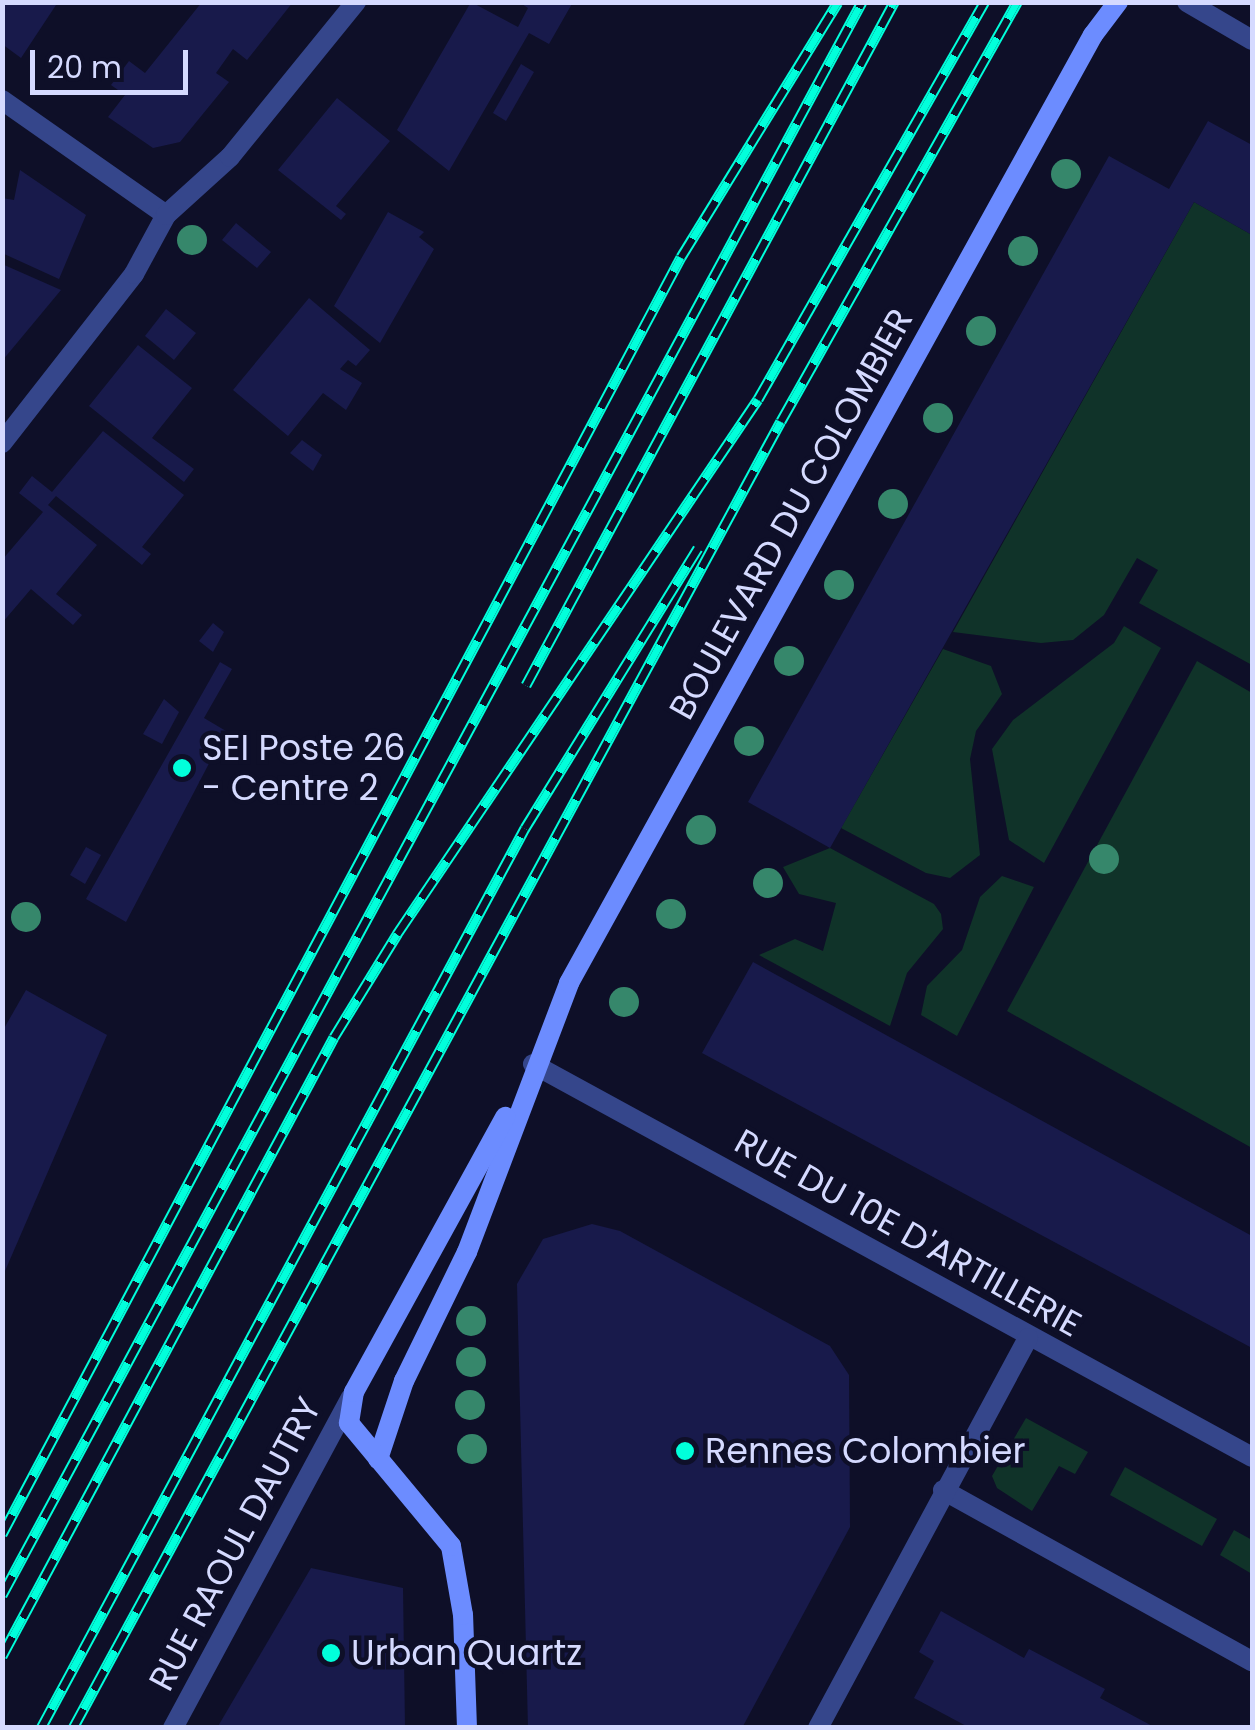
<!DOCTYPE html>
<style>
body{margin:0}
#map{position:relative;width:1255px;height:1730px;overflow:hidden;background:#0e0f28;font-family:Poppins,sans-serif}
div>[style]{position:absolute}
.green>*{inset:0;background:#103329}
.building>*{inset:0;background:#181a4b}
.minor>*{height:20px;margin:-10px;padding:0 10px;transform-origin:10px;border-radius:10px;background:#35468b}
.secondary>*{height:20px;margin:-10px;padding:0 10px;transform-origin:10px;border-radius:10px;background:#6c8cff}
.rail>*{height:11px;margin-top:-5.5px;transform-origin:0;background:repeating-linear-gradient(90deg,#0e0f28 0 22px,#01ffdb 0 44px);box-sizing:border-box;border-block:2px solid #01ffdb}
.trees>*{width:30px;height:30px;margin:-15px;border-radius:50%;background:#36876b}
.dots>*{width:28px;height:28px;translate:-50% -50%;box-sizing:border-box;border:5px solid #0e0f28;border-radius:50%}
span{translate:-50% -50%;white-space:nowrap;text-align:center;line-height:1.15;-webkit-text-stroke:9px #0e0f28;paint-order:stroke}
.street-label{font-size:35px;color:#d5daff}
.poi-label{font-size:35px;color:#d5daff}
.left{translate:0 -50%;text-align:left}
.frame{position:absolute;inset:0;border:5px solid #d5daff;pointer-events:none}
.scale{position:absolute;left:30px;top:50px;width:158px;height:45px;box-sizing:border-box;border:5px solid #d5daff;border-top:0;padding-left:12px;font-size:30px;line-height:35px;white-space:nowrap;color:#d5daff;-webkit-text-stroke:8px #0e0f28;paint-order:stroke}
</style>
<div id="map">
<div class="green">
<i style="clip-path:polygon(1194px 202px,1252px 235px,1252px 665px,1139px 603px,1158px 570px,1137px 558px,1104px 615px,1073px 640px,1041px 643px,953px 632px)"></i>
<i style="clip-path:polygon(1124px 626px,1161px 648px,1044px 863px,1009px 840px,992px 749px,1013px 720px,1114px 643px)"></i>
<i style="clip-path:polygon(943px 649px,991px 666px,1002px 694px,976px 731px,970px 759px,980px 855px,950px 878px,926px 873px,841px 828px)"></i>
<i style="clip-path:polygon(1197px 661px,1252px 693px,1252px 1148px,1007px 1011px)"></i>
<i style="clip-path:polygon(830px 848px,934px 904px,941px 914px,943px 929px,907px 973px,890px 1026px,759px 955px,795px 939px,823px 951px,836px 903px,799px 894px,783px 867px)"></i>
<i style="clip-path:polygon(1002px 876px,1034px 887px,957px 1036px,921px 1015px,927px 986px,962px 950px,980px 897px)"></i>
<i style="clip-path:polygon(1026px 1418px,1088px 1452px,1075px 1474px,1059px 1466px,1032px 1511px,997px 1488px,992px 1476px)"></i>
<i style="clip-path:polygon(1125px 1467px,1217px 1519px,1202px 1546px,1110px 1495px)"></i>
<i style="clip-path:polygon(1234px 1530px,1252px 1540px,1252px 1574px,1220px 1555px)"></i>
</div>
<div class="building">
<i style="clip-path:polygon(2px 2px,56px 5px,21px 58px,2px 44px)"></i>
<i style="clip-path:polygon(202px 2px,293px 2px,247px 60px,233px 49px,216px 73px,229px 82px,180px 142px,153px 148px,108px 117px,125px 95px,111px 85px,129px 61px,145px 73px)"></i>
<i style="clip-path:polygon(471px 2px,518px 27px,528px 8px,519px 2px,573px 2px,549px 44px,529px 33px,449px 171px,397px 130px)"></i>
<i style="clip-path:polygon(521px 64px,534px 72px,506px 121px,493px 113px)"></i>
<i style="clip-path:polygon(337px 98px,390px 141px,336px 206px,346px 214px,341px 220px,278px 170px)"></i>
<i style="clip-path:polygon(1208px 121px,1252px 145px,1252px 235px,1194px 202px,830px 848px,748px 802px,1109px 156px,1169px 189px)"></i>
<i style="clip-path:polygon(20px 170px,86px 215px,59px 279px,2px 253px,2px 198px,14px 200px)"></i>
<i style="clip-path:polygon(388px 212px,424px 232px,419px 237px,434px 249px,380px 343px,334px 306px)"></i>
<i style="clip-path:polygon(236px 223px,271px 252px,257px 268px,222px 240px)"></i>
<i style="clip-path:polygon(2px 264px,61px 290px,2px 361px)"></i>
<i style="clip-path:polygon(309px 298px,370px 350px,356px 366px,348px 360px,340px 369px,362px 383px,346px 410px,323px 393px,288px 436px,233px 390px)"></i>
<i style="clip-path:polygon(166px 309px,196px 333px,174px 360px,145px 336px)"></i>
<i style="clip-path:polygon(138px 345px,192px 388px,152px 438px,194px 469px,184px 482px,89px 406px)"></i>
<i style="clip-path:polygon(103px 431px,184px 495px,142px 547px,151px 554px,142px 565px,56px 496px,48px 505px,97px 545px,56px 594px,82px 615px,73px 625px,31px 589px,2px 623px,2px 560px,43px 512px,19px 493px,32px 476px,52px 492px)"></i>
<i style="clip-path:polygon(302px 440px,322px 455px,313px 471px,290px 453px)"></i>
<i style="clip-path:polygon(213px 623px,224px 632px,213px 652px,199px 641px)"></i>
<i style="clip-path:polygon(220px 662px,232px 669px,204px 718px,226px 731px,126px 922px,86px 899px)"></i>
<i style="clip-path:polygon(164px 699px,179px 712px,162px 744px,143px 734px)"></i>
<i style="clip-path:polygon(86px 847px,101px 855px,85px 884px,70px 875px)"></i>
<i style="clip-path:polygon(753px 962px,1252px 1236px,1252px 1348px,702px 1053px)"></i>
<i style="clip-path:polygon(26px 990px,107px 1035px,2px 1278px,2px 1032px)"></i>
<i style="clip-path:polygon(592px 1224px,620px 1231px,830px 1346px,849px 1375px,850px 1527px,742px 1728px,528px 1728px,517px 1284px,543px 1239px)"></i>
<i style="clip-path:polygon(311px 1568px,403px 1588px,405px 1728px,217px 1728px)"></i>
<i style="clip-path:polygon(941px 1611px,1024px 1658px,1029px 1649px,1105px 1689px,1100px 1698px,1156px 1728px,970px 1728px,914px 1698px,934px 1661px,919px 1652px)"></i>
</div>
<div class="minor">
<i style="left:1187px;top:2px;width:75px;rotate:30.3deg"></i>
<i style="left:2px;top:100px;width:200px;rotate:35deg"></i>
<i style="left:2px;top:443px;width:214px;rotate:-52deg"></i>
<i style="left:134px;top:274px;width:67px;rotate:-61.5deg"></i>
<i style="left:166px;top:215px;width:86px;rotate:-42.2deg"></i>
<i style="left:230px;top:157px;width:200px;rotate:-50.9deg"></i>
<i style="left:533px;top:1064px;width:819px;rotate:28.66deg"></i>
<i style="left:943px;top:1490px;width:353px;rotate:29deg"></i>
<i style="left:173px;top:1728px;width:375px;rotate:-61.7deg"></i>
<i style="left:818px;top:1728px;width:443px;rotate:-61.7deg"></i>
</div>
<div class="secondary">
<i style="left:378px;top:1459px;width:82px;rotate:-71.6deg"></i>
<i style="left:404px;top:1381px;width:144px;rotate:-64deg"></i>
<i style="left:467px;top:1252px;width:288px;rotate:-69.2deg"></i>
<i style="left:569px;top:983px;width:1083px;rotate:-61.07deg"></i>
<i style="left:1093px;top:35px;width:41px;rotate:-52.9deg"></i>
<i style="left:467px;top:1728px;width:113px;rotate:-92deg"></i>
<i style="left:463px;top:1615px;width:70px;rotate:-99.9deg"></i>
<i style="left:451px;top:1546px;width:160px;rotate:-129.7deg"></i>
<i style="left:349px;top:1423px;width:31px;rotate:-81deg"></i>
<i style="left:354px;top:1392px;width:314px;rotate:-61.2deg"></i>
</div>
<div class="rail">
<i style="left:526px;top:685px;width:776px;rotate:-61.68deg"></i>
<i style="left:2px;top:1534px;width:1446px;rotate:-62deg"></i>
<i style="left:681px;top:257px;width:299px;rotate:-58.4deg"></i>
<i style="left:2px;top:1595px;width:1810px;rotate:-61.64deg"></i>
<i style="left:2px;top:1656px;width:702px;rotate:-61.79deg"></i>
<i style="left:334px;top:1037px;width:121px;rotate:-58.5deg"></i>
<i style="left:397px;top:934px;width:645px;rotate:-55.99deg"></i>
<i style="left:758px;top:399px;width:457px;rotate:-60.3deg"></i>
<i style="left:41px;top:1728px;width:1022px;rotate:-61.73deg"></i>
<i style="left:525px;top:828px;width:329px;rotate:-58.3deg"></i>
<i style="left:73px;top:1728px;width:1486px;rotate:-61.56deg"></i>
<i style="left:781px;top:421px;width:481px;rotate:-60.6deg"></i>
</div>
<div class="trees">
<i style="left:1066px;top:174px"></i>
<i style="left:192px;top:240px"></i>
<i style="left:1023px;top:251px"></i>
<i style="left:981px;top:331px"></i>
<i style="left:938px;top:418px"></i>
<i style="left:893px;top:504px"></i>
<i style="left:839px;top:585px"></i>
<i style="left:789px;top:661px"></i>
<i style="left:749px;top:741px"></i>
<i style="left:701px;top:830px"></i>
<i style="left:1104px;top:859px"></i>
<i style="left:768px;top:883px"></i>
<i style="left:671px;top:914px"></i>
<i style="left:26px;top:917px"></i>
<i style="left:624px;top:1002px"></i>
<i style="left:471px;top:1321px"></i>
<i style="left:471px;top:1362px"></i>
<i style="left:470px;top:1405px"></i>
<i style="left:472px;top:1449px"></i>
</div>
<div class="dots">
<i style="left:182px;top:768px;background:#01ffdb"></i>
<i style="left:685px;top:1451px;background:#01ffdb"></i>
<i style="left:331px;top:1653px;background:#01ffdb"></i>
</div>
<div class="street-label">
<span style="left:791px;top:514px;rotate:-61deg">BOULEVARD DU COLOMBIER</span>
<span style="left:908px;top:1233px;rotate:29deg">RUE DU 10E D'ARTILLERIE</span>
<span style="left:235px;top:1544px;rotate:-62deg">RUE RAOUL DAUTRY</span>
</div>
<div class="poi-label">
<span class="left" style="left:202px;top:768px">SEI Poste 26<br>- Centre 2</span>
<span class="left" style="left:705px;top:1451px">Rennes Colombier</span>
<span class="left" style="left:351px;top:1653px">Urban Quartz</span>
</div>
<div class="frame"></div>
<div class="scale">20 m</div>
</div>
